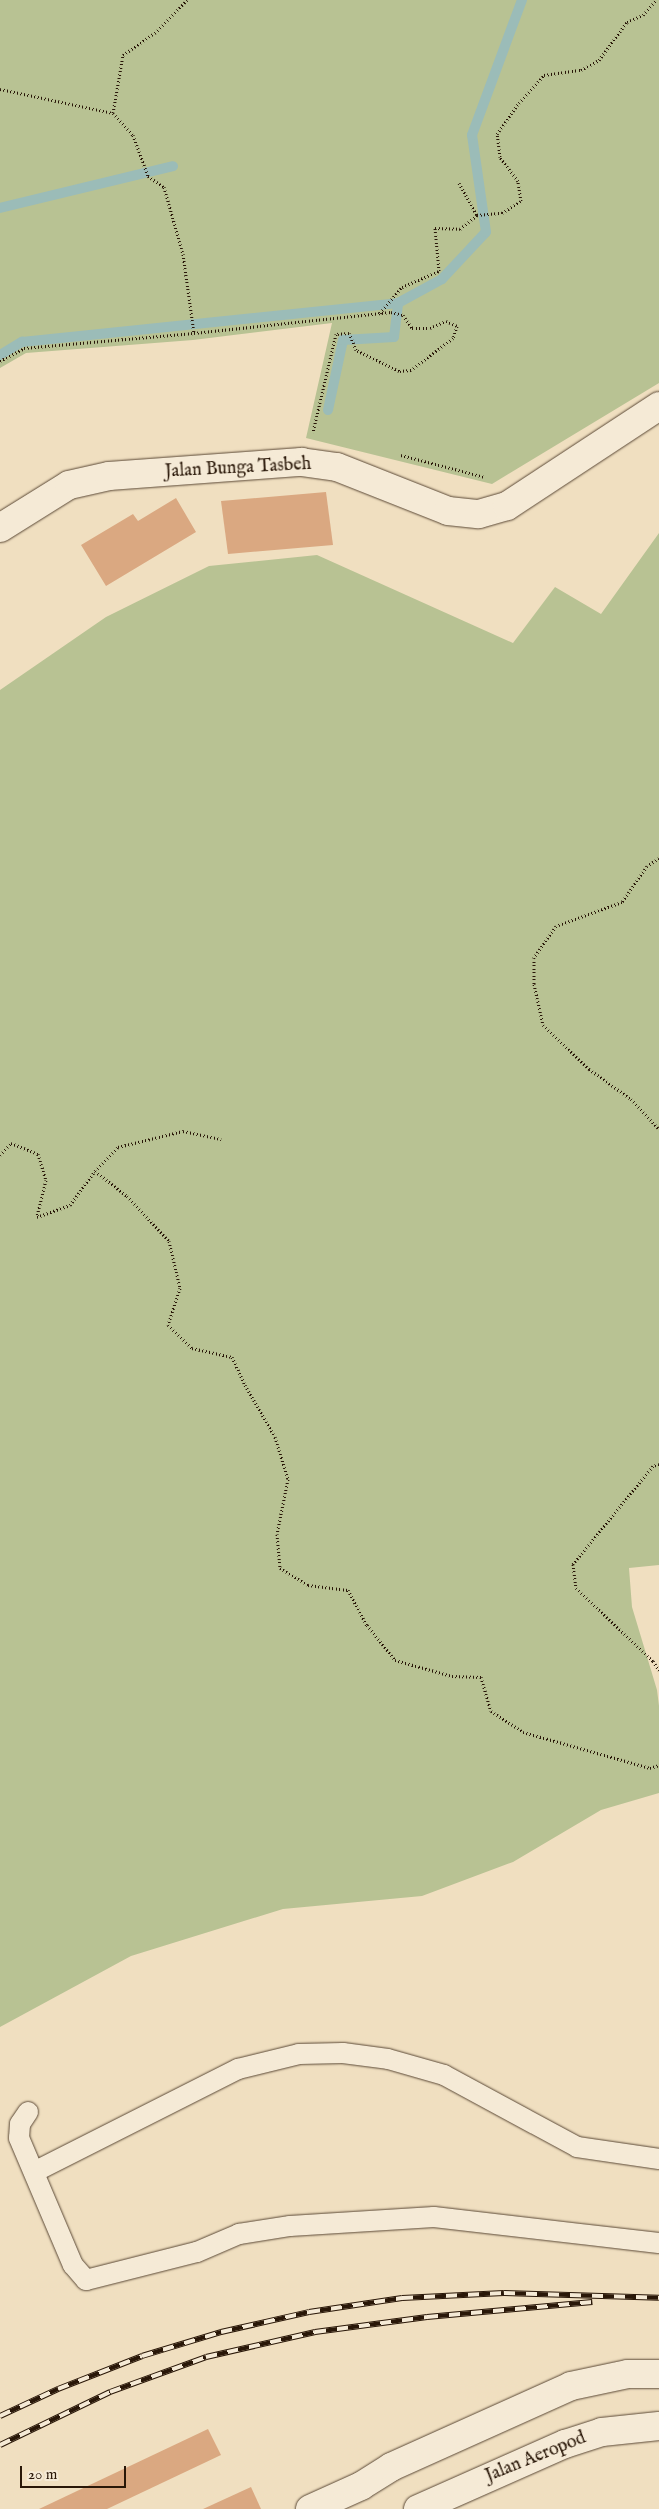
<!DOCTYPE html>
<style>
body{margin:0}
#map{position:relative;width:659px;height:2509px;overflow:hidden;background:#f0dfc0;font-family:"IM FELL English",serif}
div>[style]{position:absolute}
.green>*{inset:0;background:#b8c293}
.stream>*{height:10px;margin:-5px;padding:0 5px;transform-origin:5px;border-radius:5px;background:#9bbcb8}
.building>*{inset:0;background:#daa881}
.path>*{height:3px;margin-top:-1.5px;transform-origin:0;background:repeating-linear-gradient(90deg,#291708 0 1px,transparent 0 3.5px)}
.roads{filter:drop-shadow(0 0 1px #5b4936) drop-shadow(0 0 1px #5b4936)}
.lane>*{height:20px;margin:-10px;padding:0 10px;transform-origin:10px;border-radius:10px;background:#f5ead6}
.street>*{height:28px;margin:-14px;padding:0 14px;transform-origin:14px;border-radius:14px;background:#f5ead6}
.rail>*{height:5.5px;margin-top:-2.75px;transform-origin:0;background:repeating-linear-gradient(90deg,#f5ead6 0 11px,#291708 0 22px);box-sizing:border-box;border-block:1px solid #291708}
span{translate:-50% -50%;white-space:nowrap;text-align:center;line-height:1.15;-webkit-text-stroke:4px #f5ead6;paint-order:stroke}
.street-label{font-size:18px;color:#291708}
.scale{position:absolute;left:20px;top:2466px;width:106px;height:22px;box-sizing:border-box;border:2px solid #291708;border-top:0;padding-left:6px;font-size:15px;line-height:18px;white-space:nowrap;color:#291708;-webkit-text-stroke:4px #f5ead6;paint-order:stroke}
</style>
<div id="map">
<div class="green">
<i style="clip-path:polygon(0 0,659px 0,659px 383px,492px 484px,306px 438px,332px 323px,193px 340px,26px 353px,0 368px)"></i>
<i style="clip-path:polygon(659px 533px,659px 1565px,629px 1568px,632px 1607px,657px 1690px,659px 1706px,659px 1793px,601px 1810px,513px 1862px,422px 1896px,283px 1909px,131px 1956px,0 2027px,0 690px,106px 617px,209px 566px,317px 555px,513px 643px,555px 587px,601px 614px)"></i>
</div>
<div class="stream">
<i style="left:0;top:208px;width:178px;rotate:-13.6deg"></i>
<i style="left:0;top:355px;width:26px;rotate:-31deg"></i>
<i style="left:22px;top:342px;width:378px;rotate:-5.9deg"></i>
<i style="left:398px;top:303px;width:50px;rotate:-28.6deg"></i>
<i style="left:442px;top:279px;width:64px;rotate:-46.9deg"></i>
<i style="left:486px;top:232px;width:98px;rotate:-98.2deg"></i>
<i style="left:472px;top:135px;width:144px;rotate:-69.7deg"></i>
<i style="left:328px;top:410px;width:72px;rotate:-77.9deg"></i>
<i style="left:343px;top:340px;width:51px;rotate:-3.4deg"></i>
<i style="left:394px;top:337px;width:34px;rotate:-83deg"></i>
</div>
<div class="building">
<i style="clip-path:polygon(326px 492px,333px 545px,228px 554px,221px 501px)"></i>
<i style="clip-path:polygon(176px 498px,196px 532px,106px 586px,81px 545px,133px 514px,138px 521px)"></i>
<i style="clip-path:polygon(208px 2429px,221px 2455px,107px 2509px,39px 2509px)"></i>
<i style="clip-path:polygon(251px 2487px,261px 2509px,203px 2509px)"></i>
</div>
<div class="path">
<i style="left:0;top:89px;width:116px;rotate:12deg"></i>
<i style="left:113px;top:113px;width:30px;rotate:48deg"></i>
<i style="left:133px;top:135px;width:44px;rotate:69.9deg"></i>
<i style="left:148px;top:176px;width:19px;rotate:35deg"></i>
<i style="left:164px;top:187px;width:70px;rotate:74.2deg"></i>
<i style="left:183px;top:254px;width:80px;rotate:82.1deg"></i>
<i style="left:113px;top:113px;width:59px;rotate:-80.2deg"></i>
<i style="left:123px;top:55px;width:39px;rotate:-35deg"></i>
<i style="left:155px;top:33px;width:46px;rotate:-45.9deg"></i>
<i style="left:459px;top:183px;width:37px;rotate:61deg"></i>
<i style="left:380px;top:313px;width:34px;rotate:-50deg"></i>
<i style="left:402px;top:287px;width:40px;rotate:-23.4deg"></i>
<i style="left:439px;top:271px;width:43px;rotate:-95.3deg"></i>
<i style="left:435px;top:228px;width:25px;rotate:2deg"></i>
<i style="left:460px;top:229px;width:22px;rotate:-39deg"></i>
<i style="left:477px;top:215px;width:25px;rotate:-5deg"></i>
<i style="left:502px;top:213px;width:22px;rotate:-32deg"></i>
<i style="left:521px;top:201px;width:20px;rotate:-99deg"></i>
<i style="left:518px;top:181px;width:30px;rotate:-127deg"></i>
<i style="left:500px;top:157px;width:23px;rotate:-97deg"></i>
<i style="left:497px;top:134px;width:38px;rotate:-55deg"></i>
<i style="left:519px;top:103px;width:38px;rotate:-48deg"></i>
<i style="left:544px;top:75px;width:37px;rotate:-8deg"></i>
<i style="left:581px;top:70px;width:21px;rotate:-29deg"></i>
<i style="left:599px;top:60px;width:47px;rotate:-53.6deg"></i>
<i style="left:627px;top:22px;width:17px;rotate:-24deg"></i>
<i style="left:643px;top:15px;width:20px;rotate:-49deg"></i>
<i style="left:0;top:361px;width:27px;rotate:-28deg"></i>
<i style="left:24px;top:348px;width:171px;rotate:-5deg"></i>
<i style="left:194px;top:333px;width:198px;rotate:-6.1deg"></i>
<i style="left:391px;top:312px;width:12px;rotate:14deg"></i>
<i style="left:403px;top:315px;width:16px;rotate:55deg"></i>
<i style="left:412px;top:328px;width:18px"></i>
<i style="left:430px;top:328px;width:17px;rotate:-24deg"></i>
<i style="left:446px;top:321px;width:12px;rotate:24deg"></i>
<i style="left:457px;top:326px;width:13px;rotate:108deg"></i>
<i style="left:453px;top:338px;width:53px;rotate:142.7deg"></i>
<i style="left:411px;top:370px;width:12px;rotate:175deg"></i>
<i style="left:399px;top:371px;width:48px;rotate:-154deg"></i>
<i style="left:356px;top:350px;width:18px;rotate:-112deg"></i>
<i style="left:349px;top:333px;width:13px;rotate:176deg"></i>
<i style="left:336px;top:334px;width:101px;rotate:103.2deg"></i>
<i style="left:401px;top:455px;width:87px;rotate:14.7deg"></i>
<i style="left:659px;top:858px;width:14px;rotate:146deg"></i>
<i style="left:647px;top:866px;width:44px;rotate:124.8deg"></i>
<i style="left:622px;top:902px;width:70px;rotate:160deg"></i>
<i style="left:556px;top:926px;width:39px;rotate:125deg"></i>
<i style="left:534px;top:958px;width:26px;rotate:90deg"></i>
<i style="left:534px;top:984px;width:42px;rotate:77.6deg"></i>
<i style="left:543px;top:1025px;width:64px;rotate:43.7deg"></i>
<i style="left:589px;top:1069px;width:52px;rotate:35.5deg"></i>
<i style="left:631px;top:1099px;width:41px;rotate:47deg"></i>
<i style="left:0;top:1155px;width:16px;rotate:-47deg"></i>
<i style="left:11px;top:1143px;width:29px;rotate:22deg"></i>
<i style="left:38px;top:1154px;width:27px;rotate:73deg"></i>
<i style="left:46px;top:1180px;width:38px;rotate:104deg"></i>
<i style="left:37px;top:1217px;width:35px;rotate:-20deg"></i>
<i style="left:70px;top:1205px;width:42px;rotate:-53.7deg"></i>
<i style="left:95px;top:1171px;width:41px;rotate:38deg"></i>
<i style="left:127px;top:1196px;width:62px;rotate:47deg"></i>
<i style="left:169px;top:1241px;width:48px;rotate:76.8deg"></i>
<i style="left:180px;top:1288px;width:39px;rotate:108deg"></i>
<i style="left:168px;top:1325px;width:33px;rotate:44deg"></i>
<i style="left:192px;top:1348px;width:41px;rotate:12.7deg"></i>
<i style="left:232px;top:1357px;width:31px;rotate:65deg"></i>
<i style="left:245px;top:1385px;width:60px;rotate:60deg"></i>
<i style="left:275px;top:1437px;width:44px;rotate:72.8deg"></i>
<i style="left:288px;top:1479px;width:56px;rotate:101.3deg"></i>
<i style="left:277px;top:1534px;width:34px;rotate:85deg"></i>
<i style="left:280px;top:1568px;width:33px;rotate:31deg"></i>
<i style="left:308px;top:1585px;width:40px;rotate:7.1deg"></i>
<i style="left:348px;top:1590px;width:40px;rotate:62deg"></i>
<i style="left:367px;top:1625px;width:45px;rotate:51.3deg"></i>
<i style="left:395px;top:1660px;width:59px;rotate:15.7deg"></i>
<i style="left:452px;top:1676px;width:29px;rotate:2deg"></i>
<i style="left:481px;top:1677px;width:35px;rotate:74deg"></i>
<i style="left:491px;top:1711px;width:38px;rotate:33deg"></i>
<i style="left:523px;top:1732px;width:132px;rotate:15.8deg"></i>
<i style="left:650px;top:1768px;width:9px;rotate:-18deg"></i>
<i style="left:95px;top:1171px;width:33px;rotate:-46deg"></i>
<i style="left:118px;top:1147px;width:67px;rotate:-13.8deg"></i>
<i style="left:183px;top:1131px;width:39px;rotate:12deg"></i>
<i style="left:659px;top:1464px;width:6px;rotate:162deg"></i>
<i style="left:653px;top:1466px;width:127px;rotate:129.2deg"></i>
<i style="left:573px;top:1564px;width:24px;rotate:83deg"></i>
<i style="left:576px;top:1588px;width:106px;rotate:43.5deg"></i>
<i style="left:653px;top:1661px;width:11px;rotate:56deg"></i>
</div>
<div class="roads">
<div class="lane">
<i style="left:28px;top:2112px;width:14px;rotate:124deg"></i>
<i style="left:20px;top:2124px;width:14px;rotate:94deg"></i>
<i style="left:19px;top:2138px;width:138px;rotate:67deg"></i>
<i style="left:73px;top:2265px;width:20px;rotate:49deg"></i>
<i style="left:86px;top:2280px;width:114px;rotate:-14.2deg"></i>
<i style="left:197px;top:2252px;width:46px;rotate:-23.2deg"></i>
<i style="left:239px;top:2234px;width:52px;rotate:-8.9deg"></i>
<i style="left:290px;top:2226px;width:144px;rotate:-3.6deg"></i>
<i style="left:434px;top:2217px;width:226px;rotate:6.6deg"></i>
<i style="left:34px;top:2172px;width:229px;rotate:-26.8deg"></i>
<i style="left:238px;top:2069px;width:63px;rotate:-13.8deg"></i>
<i style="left:299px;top:2054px;width:44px;rotate:-1.3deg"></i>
<i style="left:343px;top:2053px;width:45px;rotate:7.6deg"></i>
<i style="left:388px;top:2059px;width:58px;rotate:15.9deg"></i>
<i style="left:444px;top:2075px;width:151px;rotate:28.4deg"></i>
<i style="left:577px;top:2147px;width:83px;rotate:8.3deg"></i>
</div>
<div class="street">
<i style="left:0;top:528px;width:81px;rotate:-31.9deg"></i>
<i style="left:69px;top:485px;width:41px;rotate:-12.7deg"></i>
<i style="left:109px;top:476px;width:193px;rotate:-4.2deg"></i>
<i style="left:301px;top:462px;width:36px;rotate:8deg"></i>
<i style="left:337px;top:467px;width:119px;rotate:21.6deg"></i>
<i style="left:448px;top:511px;width:31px;rotate:6deg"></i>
<i style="left:479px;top:514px;width:29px;rotate:-16deg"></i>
<i style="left:507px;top:506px;width:182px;rotate:-33.3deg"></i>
<i style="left:310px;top:2509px;width:56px;rotate:-24.3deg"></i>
<i style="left:361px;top:2486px;width:36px;rotate:-32deg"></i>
<i style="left:391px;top:2467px;width:197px;rotate:-24.2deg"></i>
<i style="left:571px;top:2386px;width:58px;rotate:-11.9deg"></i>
<i style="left:628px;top:2374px;width:31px"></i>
<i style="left:418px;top:2509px;width:161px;rotate:-23.9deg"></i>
<i style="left:565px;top:2444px;width:39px;rotate:-18deg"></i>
<i style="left:602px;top:2432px;width:57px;rotate:-6deg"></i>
</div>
</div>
<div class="rail">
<i style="left:0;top:2416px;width:64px;rotate:-25deg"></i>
<i style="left:58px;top:2389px;width:90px;rotate:-21.4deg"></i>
<i style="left:142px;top:2356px;width:83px;rotate:-16.9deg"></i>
<i style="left:221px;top:2332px;width:90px;rotate:-12.8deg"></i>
<i style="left:309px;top:2312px;width:94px;rotate:-8.6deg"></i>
<i style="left:402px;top:2298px;width:102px;rotate:-2.8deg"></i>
<i style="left:504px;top:2293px;width:155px;rotate:1.8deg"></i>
<i style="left:0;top:2445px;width:122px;rotate:-25.7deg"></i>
<i style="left:110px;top:2392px;width:102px;rotate:-20deg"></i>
<i style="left:206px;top:2357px;width:112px;rotate:-12.9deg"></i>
<i style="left:315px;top:2332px;width:113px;rotate:-7.6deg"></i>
<i style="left:427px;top:2317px;width:166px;rotate:-5.2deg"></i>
</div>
<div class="street-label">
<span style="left:238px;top:469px;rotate:-3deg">Jalan Bunga Tasbeh</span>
<span style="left:536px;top:2458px;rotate:-22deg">Jalan Aeropod</span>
</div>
<div class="scale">20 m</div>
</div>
